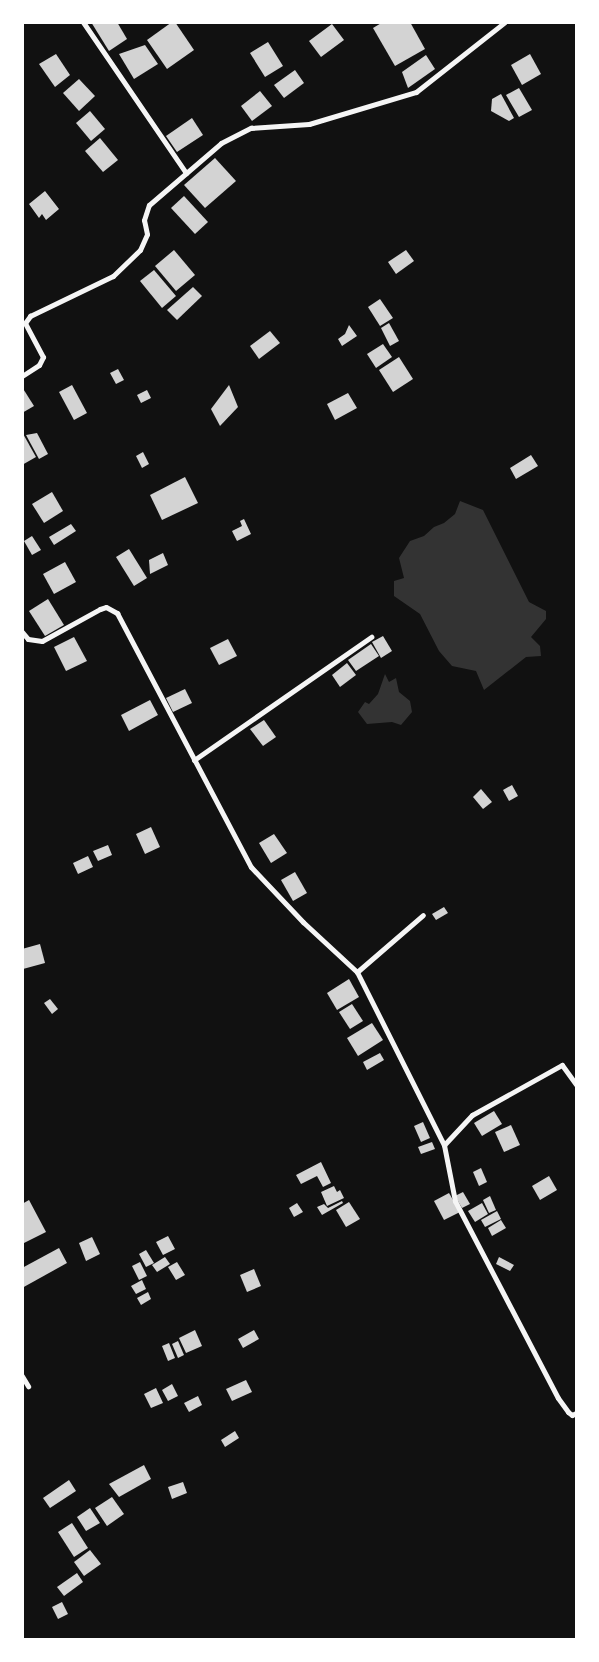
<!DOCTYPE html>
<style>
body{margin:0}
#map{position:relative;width:599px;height:1662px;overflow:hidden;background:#111;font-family:"Exo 2",sans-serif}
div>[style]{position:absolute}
.water>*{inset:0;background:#333}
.building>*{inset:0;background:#d3d3d3}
.minor>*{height:5px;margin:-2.5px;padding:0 2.5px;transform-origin:2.5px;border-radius:2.5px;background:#f5f5f5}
span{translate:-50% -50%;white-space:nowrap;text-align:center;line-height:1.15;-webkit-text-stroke:6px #fff;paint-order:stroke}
.frame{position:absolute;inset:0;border:24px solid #fff;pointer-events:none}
</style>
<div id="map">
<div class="water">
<i style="clip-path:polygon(460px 501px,483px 510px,529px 602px,546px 611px,546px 619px,531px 637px,540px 646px,541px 656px,526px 657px,484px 690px,476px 671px,452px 666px,439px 651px,420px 614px,394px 596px,394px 581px,404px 578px,399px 558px,410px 541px,424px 536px,434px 527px,444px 523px,455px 514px)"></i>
<i style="clip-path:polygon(385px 674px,389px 682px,396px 678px,399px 692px,410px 701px,412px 712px,401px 725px,392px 722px,367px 724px,358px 712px,365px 702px,369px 704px,378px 694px)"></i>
</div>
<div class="building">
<i style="clip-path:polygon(91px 22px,117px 22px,127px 39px,109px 51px)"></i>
<i style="clip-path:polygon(172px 22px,175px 22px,194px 50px,167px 69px,147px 40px)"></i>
<i style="clip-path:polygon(383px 22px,410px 22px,425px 49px,395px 66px,373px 28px)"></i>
<i style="clip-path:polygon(332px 24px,344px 40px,321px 57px,309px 41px)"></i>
<i style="clip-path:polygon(268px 42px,283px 66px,265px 77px,250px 53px)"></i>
<i style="clip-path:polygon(145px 45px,158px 64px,134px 79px,119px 54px)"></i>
<i style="clip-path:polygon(56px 54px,70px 75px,55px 87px,39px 64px)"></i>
<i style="clip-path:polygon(530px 54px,541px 74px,522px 85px,511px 65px)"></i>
<i style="clip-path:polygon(426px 55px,435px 69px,408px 88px,402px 72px)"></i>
<i style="clip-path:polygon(295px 70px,304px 83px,284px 98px,274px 85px)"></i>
<i style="clip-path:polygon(79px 79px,95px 96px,79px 111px,63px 93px)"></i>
<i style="clip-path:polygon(519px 88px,532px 110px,519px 117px,506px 95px)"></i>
<i style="clip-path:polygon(260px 91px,272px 106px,252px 121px,241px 106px)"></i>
<i style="clip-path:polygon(501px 94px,514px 118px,509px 121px,491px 111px,492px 99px)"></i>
<i style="clip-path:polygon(90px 111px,105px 129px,91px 141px,76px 123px)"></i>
<i style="clip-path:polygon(192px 118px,203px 135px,177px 152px,166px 136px)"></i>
<i style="clip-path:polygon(100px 138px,118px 160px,103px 172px,85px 151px)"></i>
<i style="clip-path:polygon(215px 158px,236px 181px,205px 208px,184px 185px)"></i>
<i style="clip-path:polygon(45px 191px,59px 209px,46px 220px,42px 214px,39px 218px,29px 204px)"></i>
<i style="clip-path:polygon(184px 196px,208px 222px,195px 234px,171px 208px)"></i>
<i style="clip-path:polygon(174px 250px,195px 275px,176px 291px,155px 266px)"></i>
<i style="clip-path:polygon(406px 250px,414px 261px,396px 274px,388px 262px)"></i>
<i style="clip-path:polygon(154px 270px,176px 296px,162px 308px,140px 281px)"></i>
<i style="clip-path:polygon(193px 287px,202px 296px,177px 320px,167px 310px)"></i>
<i style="clip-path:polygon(380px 299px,393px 318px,380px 326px,368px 307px)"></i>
<i style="clip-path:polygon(389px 323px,399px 341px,390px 346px,381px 328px)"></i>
<i style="clip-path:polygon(349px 325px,357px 336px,342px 346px,338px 339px,345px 334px)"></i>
<i style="clip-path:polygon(270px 331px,280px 343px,259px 359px,250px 346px)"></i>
<i style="clip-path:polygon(383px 344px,392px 357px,376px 368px,367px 354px)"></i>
<i style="clip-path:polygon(399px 357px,413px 379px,393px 392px,379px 370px)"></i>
<i style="clip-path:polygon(118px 369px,124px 380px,116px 384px,110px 373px)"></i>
<i style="clip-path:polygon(72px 385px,87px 413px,74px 420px,59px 392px)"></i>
<i style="clip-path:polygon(229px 385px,238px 407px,220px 426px,211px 409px)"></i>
<i style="clip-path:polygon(22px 387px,34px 406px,22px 413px)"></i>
<i style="clip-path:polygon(147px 390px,151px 398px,141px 403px,137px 395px)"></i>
<i style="clip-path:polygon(348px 393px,357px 408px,335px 420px,327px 404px)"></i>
<i style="clip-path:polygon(22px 432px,36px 457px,22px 465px)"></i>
<i style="clip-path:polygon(37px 433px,48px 454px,39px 459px,26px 435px)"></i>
<i style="clip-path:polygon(143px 452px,149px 464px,142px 468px,136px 456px)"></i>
<i style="clip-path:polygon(531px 455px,538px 466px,516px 479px,510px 468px)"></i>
<i style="clip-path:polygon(185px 477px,198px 503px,162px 520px,150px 495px)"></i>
<i style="clip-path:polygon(52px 492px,63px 511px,44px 523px,32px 504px)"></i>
<i style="clip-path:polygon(244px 519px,251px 534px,237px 541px,232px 531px,242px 526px,240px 521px)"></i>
<i style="clip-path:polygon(71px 524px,76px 531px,54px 545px,49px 537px)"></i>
<i style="clip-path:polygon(32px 536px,41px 550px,32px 555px,24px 541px)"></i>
<i style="clip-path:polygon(129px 549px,147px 578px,134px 586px,116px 557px)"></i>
<i style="clip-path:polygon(163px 553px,168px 565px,150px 574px,149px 560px)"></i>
<i style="clip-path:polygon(65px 562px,76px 582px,54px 594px,43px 574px)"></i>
<i style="clip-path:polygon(48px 599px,64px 625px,45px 636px,29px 611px)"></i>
<i style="clip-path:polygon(383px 636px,392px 651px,381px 658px,372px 642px)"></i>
<i style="clip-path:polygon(74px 637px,87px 661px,66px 671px,54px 647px)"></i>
<i style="clip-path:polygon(228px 639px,237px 656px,219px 665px,210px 648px)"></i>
<i style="clip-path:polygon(371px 644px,379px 656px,356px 671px,348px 660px)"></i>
<i style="clip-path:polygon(347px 663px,356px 675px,340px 687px,332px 675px)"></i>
<i style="clip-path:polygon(185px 689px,192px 703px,173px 712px,166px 698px)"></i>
<i style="clip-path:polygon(150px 700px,158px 715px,129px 731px,121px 715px)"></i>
<i style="clip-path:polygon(264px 720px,276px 737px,263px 746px,250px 729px)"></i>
<i style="clip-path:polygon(512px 785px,518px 796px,509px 801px,503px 790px)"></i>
<i style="clip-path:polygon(481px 789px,492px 802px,483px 809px,473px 797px)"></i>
<i style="clip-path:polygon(151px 827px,160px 847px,145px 854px,136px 834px)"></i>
<i style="clip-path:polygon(274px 834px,287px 853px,271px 863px,259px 843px)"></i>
<i style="clip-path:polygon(108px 845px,112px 855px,98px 861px,93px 851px)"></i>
<i style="clip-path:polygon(88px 856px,93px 867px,78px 874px,73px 863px)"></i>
<i style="clip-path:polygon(295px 872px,307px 893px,293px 901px,281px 880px)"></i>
<i style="clip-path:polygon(444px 907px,448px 913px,436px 920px,432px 914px)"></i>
<i style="clip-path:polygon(40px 944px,45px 963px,23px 969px,22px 949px)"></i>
<i style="clip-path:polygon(349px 979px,359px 997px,337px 1010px,327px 993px)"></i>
<i style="clip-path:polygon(50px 999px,58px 1009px,52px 1014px,44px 1003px)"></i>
<i style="clip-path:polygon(352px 1004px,363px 1021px,350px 1029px,339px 1012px)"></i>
<i style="clip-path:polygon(372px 1023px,383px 1040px,358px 1056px,347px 1038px)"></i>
<i style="clip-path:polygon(380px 1053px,384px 1060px,367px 1070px,363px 1062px)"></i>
<i style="clip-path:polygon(494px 1111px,502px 1124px,482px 1136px,474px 1123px)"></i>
<i style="clip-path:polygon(423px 1122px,430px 1138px,421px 1142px,414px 1126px)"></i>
<i style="clip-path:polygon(511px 1125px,520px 1145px,504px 1152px,495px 1132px)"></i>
<i style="clip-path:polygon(432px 1142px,435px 1149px,421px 1154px,418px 1147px)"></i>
<i style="clip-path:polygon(321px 1162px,331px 1183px,323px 1187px,317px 1176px,301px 1184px,296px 1175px)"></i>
<i style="clip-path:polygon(481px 1168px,487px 1182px,479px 1186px,473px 1172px)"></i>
<i style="clip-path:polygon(549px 1176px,557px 1190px,540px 1200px,532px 1186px)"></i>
<i style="clip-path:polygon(334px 1186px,337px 1192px,340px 1190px,344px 1198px,327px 1206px,321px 1192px)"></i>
<i style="clip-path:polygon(463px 1192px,470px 1204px,462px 1208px,455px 1196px)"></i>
<i style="clip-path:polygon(449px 1193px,460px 1212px,444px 1220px,434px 1201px)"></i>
<i style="clip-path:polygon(490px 1196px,496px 1210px,489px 1213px,483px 1200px)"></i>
<i style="clip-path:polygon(29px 1200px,46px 1232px,24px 1243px,22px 1204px)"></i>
<i style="clip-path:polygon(342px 1201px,343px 1203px,322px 1215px,317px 1207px,324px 1204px,328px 1208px)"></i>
<i style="clip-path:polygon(349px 1202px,360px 1219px,346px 1227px,336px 1210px)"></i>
<i style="clip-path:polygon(297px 1203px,303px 1212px,294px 1217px,289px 1208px)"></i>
<i style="clip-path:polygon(482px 1203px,488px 1214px,475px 1222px,468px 1211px)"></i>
<i style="clip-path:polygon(497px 1211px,501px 1219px,485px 1227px,481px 1220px)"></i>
<i style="clip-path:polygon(501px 1220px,506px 1228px,492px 1236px,488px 1228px)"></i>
<i style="clip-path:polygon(168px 1236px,175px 1249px,163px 1255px,156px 1242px)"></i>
<i style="clip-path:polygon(92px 1237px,100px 1254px,86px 1261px,79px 1243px)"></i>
<i style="clip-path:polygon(59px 1248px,67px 1263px,22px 1288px,22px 1268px)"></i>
<i style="clip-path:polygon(146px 1250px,154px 1263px,146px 1267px,139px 1254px)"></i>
<i style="clip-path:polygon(165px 1257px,170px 1264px,157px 1272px,152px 1265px)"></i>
<i style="clip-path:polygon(499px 1257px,514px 1265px,510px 1271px,496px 1264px)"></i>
<i style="clip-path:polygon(140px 1262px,147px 1276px,139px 1280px,132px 1266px)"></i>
<i style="clip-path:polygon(177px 1262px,185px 1275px,176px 1280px,168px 1267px)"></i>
<i style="clip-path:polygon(254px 1269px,261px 1286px,247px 1292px,240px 1275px)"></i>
<i style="clip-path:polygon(142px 1280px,146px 1289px,136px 1294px,131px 1286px)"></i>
<i style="clip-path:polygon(148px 1292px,151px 1299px,141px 1305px,137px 1298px)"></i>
<i style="clip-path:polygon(195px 1330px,202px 1346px,186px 1353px,179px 1338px)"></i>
<i style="clip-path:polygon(254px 1330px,259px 1339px,243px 1348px,238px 1339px)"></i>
<i style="clip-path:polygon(178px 1341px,184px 1355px,178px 1358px,172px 1344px)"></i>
<i style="clip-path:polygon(169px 1343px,175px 1358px,168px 1361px,162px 1346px)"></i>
<i style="clip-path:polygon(246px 1380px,252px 1392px,232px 1401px,226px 1389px)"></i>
<i style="clip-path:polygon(172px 1384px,178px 1396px,168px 1401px,162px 1390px)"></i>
<i style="clip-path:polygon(156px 1388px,163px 1403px,151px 1408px,144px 1394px)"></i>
<i style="clip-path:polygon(198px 1396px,202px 1405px,189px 1412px,184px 1403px)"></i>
<i style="clip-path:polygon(235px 1431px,239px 1438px,225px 1447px,221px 1440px)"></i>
<i style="clip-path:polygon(144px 1465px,151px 1479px,119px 1497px,109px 1484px)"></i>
<i style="clip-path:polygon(69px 1480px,76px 1491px,50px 1508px,43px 1498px)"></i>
<i style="clip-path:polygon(183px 1482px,187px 1493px,172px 1499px,168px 1487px)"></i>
<i style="clip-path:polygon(112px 1497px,124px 1514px,107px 1526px,95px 1508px)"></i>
<i style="clip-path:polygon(90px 1508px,100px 1523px,86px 1531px,77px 1517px)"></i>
<i style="clip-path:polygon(72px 1523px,88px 1548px,74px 1557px,58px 1532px)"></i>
<i style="clip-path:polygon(90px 1550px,101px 1564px,84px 1576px,74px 1562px)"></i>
<i style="clip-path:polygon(77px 1573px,83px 1582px,64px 1596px,57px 1587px)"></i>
<i style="clip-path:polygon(62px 1602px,68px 1614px,58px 1619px,52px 1607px)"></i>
</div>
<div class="minor">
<i style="left:83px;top:22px;width:183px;rotate:55.7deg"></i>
<i style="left:22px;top:376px;width:20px;rotate:-33deg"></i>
<i style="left:39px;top:365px;width:9px;rotate:-63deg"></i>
<i style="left:43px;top:357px;width:38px;rotate:-118deg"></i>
<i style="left:25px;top:323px;width:9px;rotate:-54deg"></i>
<i style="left:30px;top:316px;width:92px;rotate:-25.7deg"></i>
<i style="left:113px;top:276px;width:37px;rotate:-44deg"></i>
<i style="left:140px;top:250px;width:17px;rotate:-66deg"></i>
<i style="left:147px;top:234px;width:14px;rotate:-102deg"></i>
<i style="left:144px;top:220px;width:16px;rotate:-72deg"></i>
<i style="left:149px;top:205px;width:95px;rotate:-40.7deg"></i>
<i style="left:221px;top:143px;width:34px;rotate:-27deg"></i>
<i style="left:251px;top:128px;width:58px;rotate:-3.9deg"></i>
<i style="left:309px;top:124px;width:112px;rotate:-16.7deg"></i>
<i style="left:416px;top:92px;width:113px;rotate:-38.2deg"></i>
<i style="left:22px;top:632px;width:9px;rotate:49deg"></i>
<i style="left:28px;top:639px;width:14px;rotate:8deg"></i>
<i style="left:42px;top:641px;width:66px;rotate:-28.9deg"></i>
<i style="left:100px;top:609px;width:6px;rotate:-18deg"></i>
<i style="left:106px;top:607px;width:13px;rotate:29deg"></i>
<i style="left:117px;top:613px;width:287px;rotate:62.2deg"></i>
<i style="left:251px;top:867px;width:76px;rotate:46.6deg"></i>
<i style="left:303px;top:922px;width:74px;rotate:42.8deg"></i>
<i style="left:357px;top:972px;width:194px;rotate:63.3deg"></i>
<i style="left:444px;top:1145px;width:57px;rotate:78.9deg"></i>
<i style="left:455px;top:1201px;width:222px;rotate:62.4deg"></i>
<i style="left:558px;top:1398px;width:17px;rotate:54deg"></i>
<i style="left:568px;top:1412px;width:5px;rotate:37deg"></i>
<i style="left:572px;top:1415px;width:4px;rotate:-27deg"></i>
<i style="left:194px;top:760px;width:216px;rotate:-34.8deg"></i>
<i style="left:357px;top:972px;width:87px;rotate:-40.8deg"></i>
<i style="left:444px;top:1145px;width:41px;rotate:-47deg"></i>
<i style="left:472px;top:1115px;width:103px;rotate:-29.1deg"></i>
<i style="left:562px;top:1065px;width:24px;rotate:54deg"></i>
<i style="left:22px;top:1376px;width:12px;rotate:59deg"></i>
</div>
<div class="frame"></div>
</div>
